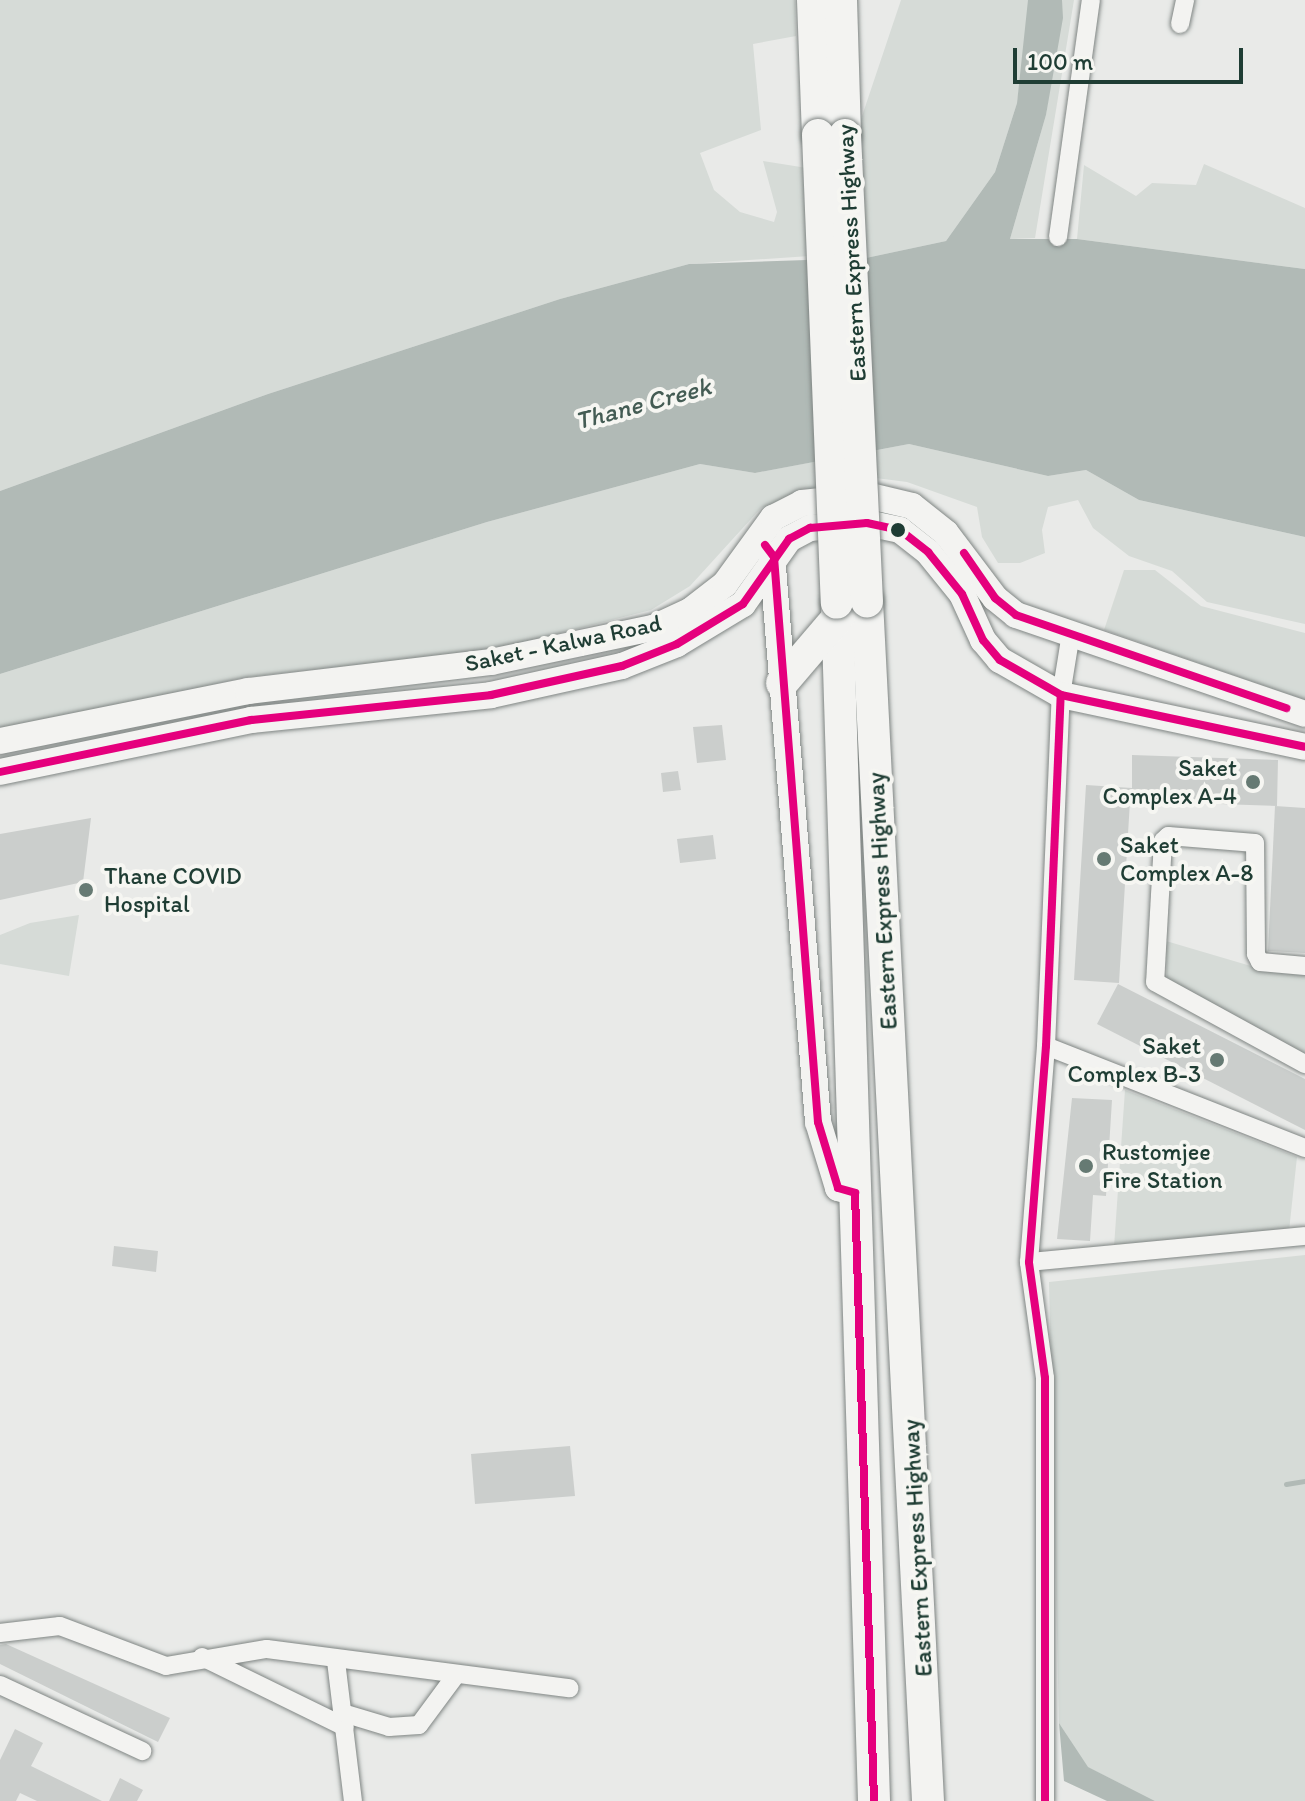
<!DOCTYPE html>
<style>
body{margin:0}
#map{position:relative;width:1305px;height:1801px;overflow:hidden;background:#e9eae8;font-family:Itim,sans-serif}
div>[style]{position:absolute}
.green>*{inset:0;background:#d6dbd7}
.water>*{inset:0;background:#b1bab6}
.stream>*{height:5px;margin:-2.5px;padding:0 2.5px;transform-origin:2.5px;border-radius:2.5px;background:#b1bab6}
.building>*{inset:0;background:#cbcecc}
.roads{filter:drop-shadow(0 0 2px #7f8583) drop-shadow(0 0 2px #7f8583)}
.street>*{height:18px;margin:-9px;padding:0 9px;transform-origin:9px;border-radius:9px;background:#f3f3f1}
.secondary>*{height:26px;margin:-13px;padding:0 13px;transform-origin:13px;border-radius:13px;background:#f3f3f1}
.highway>*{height:32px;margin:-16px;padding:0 16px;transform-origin:16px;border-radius:16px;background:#f3f3f1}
.bridges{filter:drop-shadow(0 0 2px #7f8583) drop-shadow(0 0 2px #7f8583)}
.highway-bridge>*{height:32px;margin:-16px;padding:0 16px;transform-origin:16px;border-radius:16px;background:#f3f3f1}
.bus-1>*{height:8px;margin:-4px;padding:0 4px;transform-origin:4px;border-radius:4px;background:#e5007d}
.dots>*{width:22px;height:22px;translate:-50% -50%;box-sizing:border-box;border:4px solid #f6f6f2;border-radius:50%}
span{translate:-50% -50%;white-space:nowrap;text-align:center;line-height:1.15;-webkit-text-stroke:8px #f6f6f2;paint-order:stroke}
.street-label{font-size:24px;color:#1f3d34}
.poi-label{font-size:24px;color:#1f3d34}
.right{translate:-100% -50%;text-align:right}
.left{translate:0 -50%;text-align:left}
.water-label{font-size:26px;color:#445c54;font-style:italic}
.scale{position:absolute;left:1013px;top:48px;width:230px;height:36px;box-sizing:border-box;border:4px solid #1f3d34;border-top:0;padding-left:10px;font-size:24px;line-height:28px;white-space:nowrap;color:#1f3d34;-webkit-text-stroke:6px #f6f6f2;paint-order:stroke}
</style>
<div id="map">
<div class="green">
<i style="clip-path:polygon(0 0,795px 0,796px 36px,753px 44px,761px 130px,700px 153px,714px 190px,740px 212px,774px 222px,777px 212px,763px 161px,807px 168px,810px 256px,689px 264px,560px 299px,268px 394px,0 491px)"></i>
<i style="clip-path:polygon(901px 0,1028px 0,1030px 12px,1017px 103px,995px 172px,946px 241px,866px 258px,855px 137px)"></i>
<i style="clip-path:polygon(1062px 0,1074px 0,1035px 238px,1010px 239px,1046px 115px)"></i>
<i style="clip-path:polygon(1204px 164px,1305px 208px,1305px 269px,1077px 239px,1084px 165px,1136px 196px,1152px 183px,1196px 185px)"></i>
<i style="clip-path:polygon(909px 444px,1048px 476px,1086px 470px,1139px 500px,1305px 537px,1305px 624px,1207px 602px,1172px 571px,1129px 556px,1093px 528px,1078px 500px,1048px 507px,1042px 530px,1045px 553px,1020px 563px,998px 563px,982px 537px,977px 507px,907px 482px,868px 477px,867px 452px)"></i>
<i style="clip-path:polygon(818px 461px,819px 486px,761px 508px,690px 586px,651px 610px,494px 650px,247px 677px,0 732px,0 674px,487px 522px,700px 464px,755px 473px)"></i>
<i style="clip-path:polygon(1124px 570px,1155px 570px,1201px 606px,1305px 633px,1305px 700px,1104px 630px)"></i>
<i style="clip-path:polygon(79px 915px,69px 976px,0 964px,0 935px,30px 923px)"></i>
<i style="clip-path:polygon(1166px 941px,1261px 969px,1305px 974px,1305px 1057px,1167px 981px)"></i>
<i style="clip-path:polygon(1125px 1090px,1297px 1157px,1289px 1231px,1114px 1247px)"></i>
<i style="clip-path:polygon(1305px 1255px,1305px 1801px,1155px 1801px,1087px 1767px,1059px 1723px,1049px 1282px)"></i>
</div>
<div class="water">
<i style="clip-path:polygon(1028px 0,1062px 0,1063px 18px,1046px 115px,1010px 239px,1077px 239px,1305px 269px,1305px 537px,1139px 500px,1086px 470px,1048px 476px,909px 444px,755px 473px,700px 464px,487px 522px,0 674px,0 491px,268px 394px,560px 299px,689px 264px,866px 258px,946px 241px,995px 172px,1017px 103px)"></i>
<i style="clip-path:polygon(1059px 1723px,1088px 1767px,1155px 1801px,1107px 1801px,1064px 1781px)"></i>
</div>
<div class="stream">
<i style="left:1286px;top:1484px;width:19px;rotate:-9deg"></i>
</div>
<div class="building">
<i style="clip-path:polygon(722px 725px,726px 760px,697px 763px,693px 727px)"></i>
<i style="clip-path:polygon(1132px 755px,1278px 760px,1277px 806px,1130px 801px,1119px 983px,1074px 980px,1086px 785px,1132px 788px)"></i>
<i style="clip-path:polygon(678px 771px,681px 790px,663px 792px,661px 773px)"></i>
<i style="clip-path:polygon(1275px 806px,1305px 808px,1305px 953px,1268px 951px)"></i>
<i style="clip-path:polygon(91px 818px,83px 882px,0 900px,0 834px)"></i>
<i style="clip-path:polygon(713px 835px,716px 859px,680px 863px,677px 839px)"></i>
<i style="clip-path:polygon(1118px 984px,1305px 1079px,1305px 1130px,1097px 1024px)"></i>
<i style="clip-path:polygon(1072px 1098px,1112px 1100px,1106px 1196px,1093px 1195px,1090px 1241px,1057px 1239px)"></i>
<i style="clip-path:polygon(114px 1246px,158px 1251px,156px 1272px,112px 1266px)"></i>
<i style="clip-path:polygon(570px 1446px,575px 1496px,475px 1504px,471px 1454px)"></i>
<i style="clip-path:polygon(6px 1644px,170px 1718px,158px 1742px,0 1664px,0 1645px)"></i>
<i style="clip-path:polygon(15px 1729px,43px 1743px,31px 1766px,102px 1801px,37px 1801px,20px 1793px,16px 1801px,0 1801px,0 1760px)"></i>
<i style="clip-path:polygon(120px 1778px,143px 1790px,137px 1801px,109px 1801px)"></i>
</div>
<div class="roads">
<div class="street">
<i style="left:1180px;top:24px;width:25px;rotate:-78deg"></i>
<i style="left:1058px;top:237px;width:239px;rotate:-82.1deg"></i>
<i style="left:1305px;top:966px;width:45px;rotate:-174.9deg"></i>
<i style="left:1260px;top:962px;width:9px;rotate:-117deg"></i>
<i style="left:1256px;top:954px;width:111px;rotate:-90.5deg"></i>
<i style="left:1255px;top:843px;width:87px;rotate:-175.4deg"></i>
<i style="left:1168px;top:836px;width:7px;rotate:135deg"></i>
<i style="left:1163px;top:841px;width:141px;rotate:93.2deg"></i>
<i style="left:1155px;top:982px;width:171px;rotate:28.7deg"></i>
<i style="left:1046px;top:1046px;width:278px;rotate:21.5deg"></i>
<i style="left:1029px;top:1262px;width:277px;rotate:-5.4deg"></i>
<i style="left:0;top:1633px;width:60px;rotate:-6.7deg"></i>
<i style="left:60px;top:1626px;width:113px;rotate:20.7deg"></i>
<i style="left:166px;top:1666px;width:102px;rotate:-9.6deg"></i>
<i style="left:267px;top:1649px;width:305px;rotate:7.4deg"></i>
<i style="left:202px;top:1657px;width:159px;rotate:26.1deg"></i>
<i style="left:336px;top:1661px;width:141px;rotate:83.1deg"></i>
<i style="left:0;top:1685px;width:157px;rotate:24.9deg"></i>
<i style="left:343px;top:1713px;width:48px;rotate:16.9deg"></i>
<i style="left:389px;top:1727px;width:30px;rotate:-4deg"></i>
<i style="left:419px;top:1725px;width:62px;rotate:-53.5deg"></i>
<i style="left:1045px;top:1801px;width:423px;rotate:-90deg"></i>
<i style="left:1045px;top:1378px;width:117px;rotate:-97.9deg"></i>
<i style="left:1029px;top:1262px;width:217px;rotate:-85.5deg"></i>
<i style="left:1046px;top:1046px;width:351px;rotate:-87.6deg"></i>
<i style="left:1061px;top:695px;width:63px;rotate:-80.8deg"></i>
</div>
<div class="secondary">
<i style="left:772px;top:555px;width:569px;rotate:85.36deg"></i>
<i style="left:818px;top:1122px;width:69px;rotate:73.1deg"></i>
<i style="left:838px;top:1188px;width:18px;rotate:16deg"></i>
<i style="left:0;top:741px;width:253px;rotate:-11.4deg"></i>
<i style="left:248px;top:691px;width:245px;rotate:-6.8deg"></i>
<i style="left:491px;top:662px;width:166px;rotate:-11.9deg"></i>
<i style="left:653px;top:628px;width:41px;rotate:-24.7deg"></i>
<i style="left:690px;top:611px;width:44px;rotate:-37.6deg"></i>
<i style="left:725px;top:584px;width:82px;rotate:-54deg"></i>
<i style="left:773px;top:518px;width:33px;rotate:-27deg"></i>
<i style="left:802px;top:503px;width:68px;rotate:-5.9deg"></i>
<i style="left:870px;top:496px;width:43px;rotate:13.4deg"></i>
<i style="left:912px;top:506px;width:43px;rotate:38.5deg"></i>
<i style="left:946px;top:533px;width:81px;rotate:53deg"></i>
<i style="left:995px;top:598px;width:27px;rotate:39deg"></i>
<i style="left:1016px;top:615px;width:305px;rotate:18.9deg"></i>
<i style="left:0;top:772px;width:256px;rotate:-11.7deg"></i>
<i style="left:251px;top:720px;width:241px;rotate:-5.9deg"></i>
<i style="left:491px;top:695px;width:134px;rotate:-12.5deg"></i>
<i style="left:622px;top:666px;width:59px;rotate:-21.8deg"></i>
<i style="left:677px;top:644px;width:77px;rotate:-31.2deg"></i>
<i style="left:743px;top:604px;width:80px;rotate:-54.7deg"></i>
<i style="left:789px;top:539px;width:24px;rotate:-28deg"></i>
<i style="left:810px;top:528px;width:57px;rotate:-5deg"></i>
<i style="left:867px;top:523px;width:34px;rotate:12deg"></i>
<i style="left:900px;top:530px;width:36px;rotate:38deg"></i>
<i style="left:928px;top:552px;width:54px;rotate:51deg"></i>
<i style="left:962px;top:594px;width:51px;rotate:65.5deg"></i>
<i style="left:983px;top:640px;width:26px;rotate:50deg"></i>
<i style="left:1000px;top:660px;width:70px;rotate:29.8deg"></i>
<i style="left:1061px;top:695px;width:249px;rotate:12deg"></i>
</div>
<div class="highway">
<i style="left:813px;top:0;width:135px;rotate:87.9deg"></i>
<i style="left:841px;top:0;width:135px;rotate:88.3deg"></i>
<i style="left:867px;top:601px;width:1202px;rotate:87.09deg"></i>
<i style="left:837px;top:603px;width:1199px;rotate:88.23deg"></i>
<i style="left:782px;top:683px;width:88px;rotate:-49.6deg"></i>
</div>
</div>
<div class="bridges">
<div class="highway-bridge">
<i style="left:818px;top:135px;width:468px;rotate:87.7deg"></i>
<i style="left:845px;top:135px;width:467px;rotate:87.3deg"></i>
</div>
</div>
<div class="bus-1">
<i style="left:765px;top:545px;width:15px;rotate:53deg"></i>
<i style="left:774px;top:557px;width:567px;rotate:85.55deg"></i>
<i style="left:818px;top:1122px;width:69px;rotate:73.1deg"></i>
<i style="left:838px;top:1188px;width:18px;rotate:16deg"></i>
<i style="left:855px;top:1193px;width:608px;rotate:88.21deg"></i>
<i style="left:964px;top:553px;width:55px;rotate:55.4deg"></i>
<i style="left:995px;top:598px;width:27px;rotate:39deg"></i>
<i style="left:1016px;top:615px;width:286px;rotate:19deg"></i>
<i style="left:0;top:772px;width:256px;rotate:-11.7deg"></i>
<i style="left:251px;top:720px;width:241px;rotate:-5.9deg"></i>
<i style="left:491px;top:695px;width:134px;rotate:-12.5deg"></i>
<i style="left:622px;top:666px;width:59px;rotate:-21.8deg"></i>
<i style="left:677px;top:644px;width:77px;rotate:-31.2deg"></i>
<i style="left:743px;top:604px;width:80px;rotate:-54.7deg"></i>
<i style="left:789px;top:539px;width:24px;rotate:-28deg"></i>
<i style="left:810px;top:528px;width:57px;rotate:-5deg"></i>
<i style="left:867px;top:523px;width:34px;rotate:12deg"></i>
<i style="left:900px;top:530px;width:36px;rotate:38deg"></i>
<i style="left:928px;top:552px;width:54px;rotate:51deg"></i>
<i style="left:962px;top:594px;width:51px;rotate:65.5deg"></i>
<i style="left:983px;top:640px;width:26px;rotate:50deg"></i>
<i style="left:1000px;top:660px;width:70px;rotate:29.8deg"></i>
<i style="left:1061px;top:695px;width:249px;rotate:12deg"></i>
<i style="left:1045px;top:1801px;width:423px;rotate:-90deg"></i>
<i style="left:1045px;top:1378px;width:117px;rotate:-97.9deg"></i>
<i style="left:1029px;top:1262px;width:217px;rotate:-85.5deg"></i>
<i style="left:1046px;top:1046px;width:351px;rotate:-87.6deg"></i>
</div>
<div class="dots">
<i style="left:898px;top:530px;background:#1f3d34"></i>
<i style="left:1253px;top:782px;background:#667a73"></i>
<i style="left:1104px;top:859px;background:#667a73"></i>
<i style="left:86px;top:890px;background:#667a73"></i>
<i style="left:1217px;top:1060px;background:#667a73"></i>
<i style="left:1086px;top:1166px;background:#667a73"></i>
</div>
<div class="street-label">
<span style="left:851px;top:253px;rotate:-93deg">Eastern Express Highway</span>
<span style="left:563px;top:643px;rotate:-12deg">Saket - Kalwa Road</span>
<span style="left:882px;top:901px;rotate:-93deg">Eastern Express Highway</span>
<span style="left:917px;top:1548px;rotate:-93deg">Eastern Express Highway</span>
</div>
<div class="poi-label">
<span class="right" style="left:1237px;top:782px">Saket<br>Complex A-4</span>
<span class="left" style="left:1120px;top:859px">Saket<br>Complex A-8</span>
<span class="left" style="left:104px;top:890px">Thane COVID<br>Hospital</span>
<span class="right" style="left:1201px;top:1060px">Saket<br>Complex B-3</span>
<span class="left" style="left:1102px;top:1166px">Rustomjee<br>Fire Station</span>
</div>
<div class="water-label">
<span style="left:643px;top:404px;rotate:-15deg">Thane Creek</span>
</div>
<div class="scale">100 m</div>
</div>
